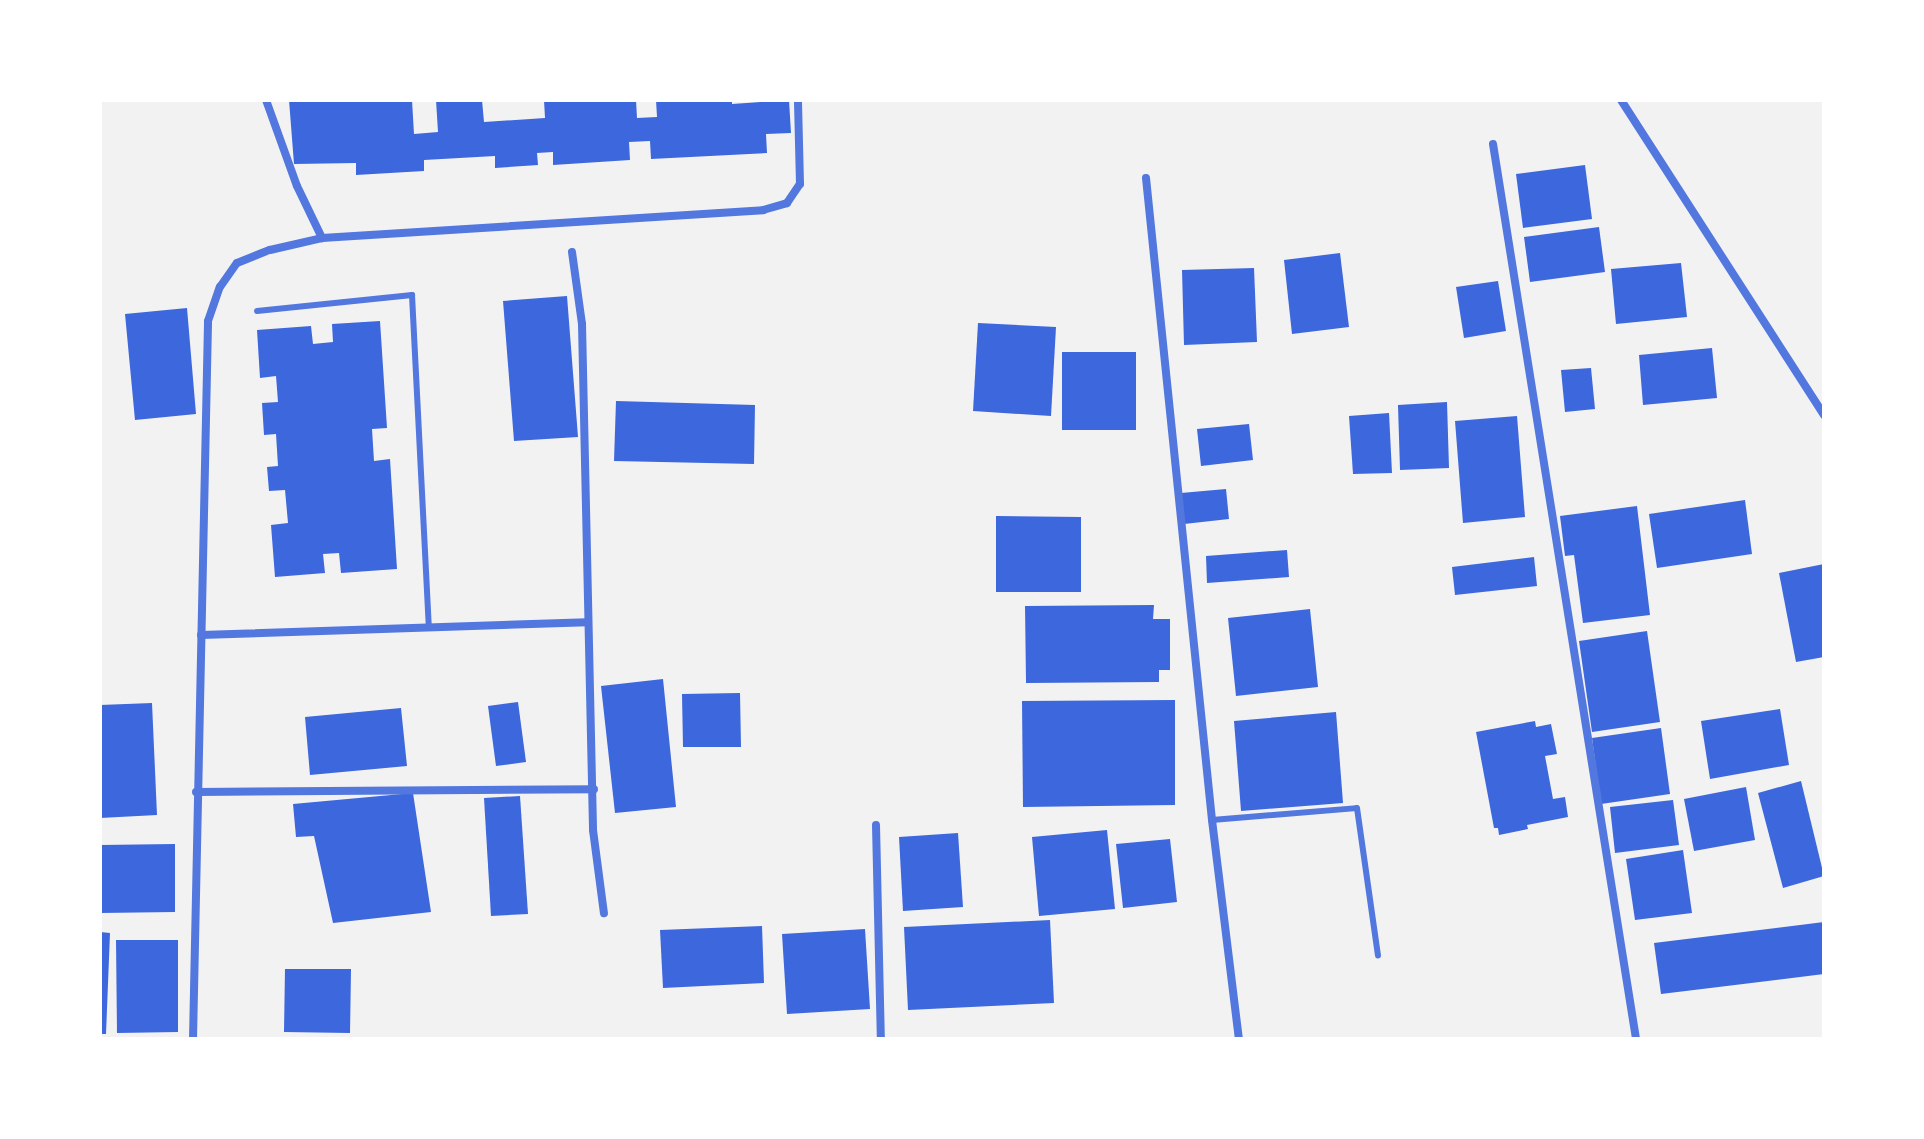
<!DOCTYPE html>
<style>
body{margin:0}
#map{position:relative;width:1924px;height:1139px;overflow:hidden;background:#f2f2f2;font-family:"Roboto Serif",serif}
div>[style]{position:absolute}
.building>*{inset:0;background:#3d67dc}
.service>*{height:6px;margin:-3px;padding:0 3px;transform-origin:3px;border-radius:3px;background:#5277de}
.minor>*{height:8px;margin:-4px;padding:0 4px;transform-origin:4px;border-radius:4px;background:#5277de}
span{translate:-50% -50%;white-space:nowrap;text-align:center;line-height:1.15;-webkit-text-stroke:7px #fff;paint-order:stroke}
.frame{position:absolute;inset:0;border:102px solid #fff;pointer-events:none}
</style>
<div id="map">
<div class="building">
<i style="clip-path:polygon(289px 100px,412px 100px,414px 134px,438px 132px,436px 100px,482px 100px,484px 122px,545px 118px,544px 100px,636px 100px,637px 118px,657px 117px,656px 100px,732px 100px,732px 104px,789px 100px,791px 133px,766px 134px,767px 153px,651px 159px,650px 141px,629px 142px,630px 160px,553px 165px,553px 152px,537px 153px,538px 165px,495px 168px,495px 156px,424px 160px,424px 171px,356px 175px,356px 163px,294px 164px)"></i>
<i style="clip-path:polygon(1585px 165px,1592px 219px,1523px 228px,1516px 174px)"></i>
<i style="clip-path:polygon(1599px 227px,1605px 272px,1530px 282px,1524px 237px)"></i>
<i style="clip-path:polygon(1340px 253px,1349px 327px,1292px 334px,1284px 260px)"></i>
<i style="clip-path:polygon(1681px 263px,1687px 317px,1616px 324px,1611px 269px)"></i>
<i style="clip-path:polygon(1254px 268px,1257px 342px,1184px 345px,1182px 270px)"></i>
<i style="clip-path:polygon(1498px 281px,1506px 331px,1464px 338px,1456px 287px)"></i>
<i style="clip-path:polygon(567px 296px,578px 437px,514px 441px,503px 301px)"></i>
<i style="clip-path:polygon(187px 308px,196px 414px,135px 420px,125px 314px)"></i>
<i style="clip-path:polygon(380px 321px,387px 428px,372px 429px,374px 461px,390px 459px,397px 569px,341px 573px,339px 553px,323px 554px,325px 573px,275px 577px,271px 525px,288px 523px,285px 490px,269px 491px,267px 467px,278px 466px,276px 434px,264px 435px,262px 403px,278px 402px,276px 376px,260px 378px,257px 330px,311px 326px,313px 344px,333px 342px,332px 324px)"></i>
<i style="clip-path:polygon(978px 323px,1056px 327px,1051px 416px,973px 411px)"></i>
<i style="clip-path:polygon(1712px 348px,1717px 398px,1643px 405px,1639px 355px)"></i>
<i style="clip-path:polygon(1062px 352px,1136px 352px,1136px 430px,1062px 430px)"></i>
<i style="clip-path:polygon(1591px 368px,1595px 409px,1565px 412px,1561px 370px)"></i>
<i style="clip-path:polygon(616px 401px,755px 405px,754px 464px,614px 461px)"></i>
<i style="clip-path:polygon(1447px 402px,1449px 468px,1400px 470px,1398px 405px)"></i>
<i style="clip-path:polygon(1389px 413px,1392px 473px,1353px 474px,1349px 416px)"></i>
<i style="clip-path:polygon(1517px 416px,1525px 517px,1463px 523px,1455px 421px)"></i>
<i style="clip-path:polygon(1249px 424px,1253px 460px,1201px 466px,1197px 429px)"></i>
<i style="clip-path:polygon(1226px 489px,1229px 519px,1184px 524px,1181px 493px)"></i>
<i style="clip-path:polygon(1745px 500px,1752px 554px,1657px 568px,1649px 514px)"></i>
<i style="clip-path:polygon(1637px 506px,1650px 615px,1583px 623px,1574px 555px,1565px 556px,1560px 516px)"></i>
<i style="clip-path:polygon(996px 516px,1081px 517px,1081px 592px,996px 592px)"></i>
<i style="clip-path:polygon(1287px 550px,1289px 577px,1207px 583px,1206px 556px)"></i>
<i style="clip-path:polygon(1534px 557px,1537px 586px,1455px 595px,1452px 567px)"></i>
<i style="clip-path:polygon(1824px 564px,1824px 657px,1796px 662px,1779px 573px)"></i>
<i style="clip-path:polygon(1154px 605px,1153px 619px,1170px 619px,1170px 670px,1159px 670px,1159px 682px,1026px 683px,1025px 606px)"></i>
<i style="clip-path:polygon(1310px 609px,1318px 687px,1236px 696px,1228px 618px)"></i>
<i style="clip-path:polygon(1647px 631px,1660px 722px,1592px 732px,1579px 641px)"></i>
<i style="clip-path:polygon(663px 679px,676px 807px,615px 813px,601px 686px)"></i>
<i style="clip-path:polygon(740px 693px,741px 747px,683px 747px,682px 694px)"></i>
<i style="clip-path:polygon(1175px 700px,1175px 805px,1023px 807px,1022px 701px)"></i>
<i style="clip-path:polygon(518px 702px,526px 762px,496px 766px,488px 706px)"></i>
<i style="clip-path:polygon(152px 703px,157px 815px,100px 818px,100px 705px)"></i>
<i style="clip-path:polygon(401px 708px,407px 766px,310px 775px,305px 717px)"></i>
<i style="clip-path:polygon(1780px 709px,1789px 765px,1710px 779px,1701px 721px)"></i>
<i style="clip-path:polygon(1336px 712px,1343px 803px,1241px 811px,1234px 721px)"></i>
<i style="clip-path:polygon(1535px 721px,1536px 727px,1551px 724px,1557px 754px,1545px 756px,1553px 799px,1565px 797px,1568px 817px,1527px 825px,1528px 829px,1499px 835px,1498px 828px,1494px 828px,1476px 732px)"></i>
<i style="clip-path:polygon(1661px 728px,1670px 794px,1601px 804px,1592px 738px)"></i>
<i style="clip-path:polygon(1801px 781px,1824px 876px,1783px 888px,1758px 793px)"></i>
<i style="clip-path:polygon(1746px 787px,1755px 840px,1694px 851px,1684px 799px)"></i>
<i style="clip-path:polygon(413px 793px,431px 912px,333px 923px,314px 836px,296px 837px,293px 804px)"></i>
<i style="clip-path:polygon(520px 796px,528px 914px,491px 916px,484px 798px)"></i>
<i style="clip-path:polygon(1673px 800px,1679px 845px,1615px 853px,1610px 807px)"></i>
<i style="clip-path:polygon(1107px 830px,1115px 909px,1039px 916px,1032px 837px)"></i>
<i style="clip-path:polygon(958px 833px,963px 907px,903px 911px,899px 837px)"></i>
<i style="clip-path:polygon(1170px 839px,1177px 902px,1123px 908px,1116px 844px)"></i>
<i style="clip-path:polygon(175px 844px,175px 912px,100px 913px,100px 845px)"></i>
<i style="clip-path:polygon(1683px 850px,1692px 913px,1635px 920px,1626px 859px)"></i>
<i style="clip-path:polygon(1050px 920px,1054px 1003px,908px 1010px,904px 927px)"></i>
<i style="clip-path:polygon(1824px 922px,1824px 974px,1661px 994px,1654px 943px)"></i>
<i style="clip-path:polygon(762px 926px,764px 983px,663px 988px,660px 930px)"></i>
<i style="clip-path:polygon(865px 929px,870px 1009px,787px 1014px,782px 934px)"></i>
<i style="clip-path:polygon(100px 932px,110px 933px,106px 1034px,100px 1034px)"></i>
<i style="clip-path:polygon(116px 940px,178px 940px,178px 1032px,117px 1033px)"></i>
<i style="clip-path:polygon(285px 969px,351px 969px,350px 1033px,284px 1032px)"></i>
</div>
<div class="service">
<i style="left:257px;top:311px;width:156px;rotate:-5.9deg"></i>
<i style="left:412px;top:295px;width:333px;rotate:87.1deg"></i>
<i style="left:1212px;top:820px;width:145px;rotate:-4.7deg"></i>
<i style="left:1357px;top:808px;width:149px;rotate:81.9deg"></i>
</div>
<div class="minor">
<i style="left:266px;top:100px;width:91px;rotate:70.2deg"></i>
<i style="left:297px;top:186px;width:58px;rotate:64.3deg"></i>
<i style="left:1621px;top:100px;width:375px;rotate:57.2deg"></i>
<i style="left:1493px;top:144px;width:906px;rotate:80.92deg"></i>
<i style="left:1146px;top:178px;width:645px;rotate:84.13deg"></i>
<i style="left:1212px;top:820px;width:221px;rotate:83deg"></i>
<i style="left:572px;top:252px;width:73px;rotate:82.1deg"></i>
<i style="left:582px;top:324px;width:506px;rotate:88.75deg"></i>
<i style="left:593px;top:830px;width:84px;rotate:82.5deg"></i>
<i style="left:201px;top:635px;width:386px;rotate:-1.9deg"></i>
<i style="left:196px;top:792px;width:398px;rotate:-0.4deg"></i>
<i style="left:876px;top:825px;width:214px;rotate:88.7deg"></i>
<i style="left:193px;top:1039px;width:718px;rotate:-88.8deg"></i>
<i style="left:208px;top:321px;width:36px;rotate:-71deg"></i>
<i style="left:220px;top:287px;width:29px;rotate:-55deg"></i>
<i style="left:237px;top:263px;width:35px;rotate:-22deg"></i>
<i style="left:270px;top:250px;width:53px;rotate:-13deg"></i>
<i style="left:322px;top:238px;width:442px;rotate:-3.6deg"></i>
<i style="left:763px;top:210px;width:25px;rotate:-16deg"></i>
<i style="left:787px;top:203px;width:23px;rotate:-56deg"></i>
<i style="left:800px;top:184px;width:84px;rotate:-91.4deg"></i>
</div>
<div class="frame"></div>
</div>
